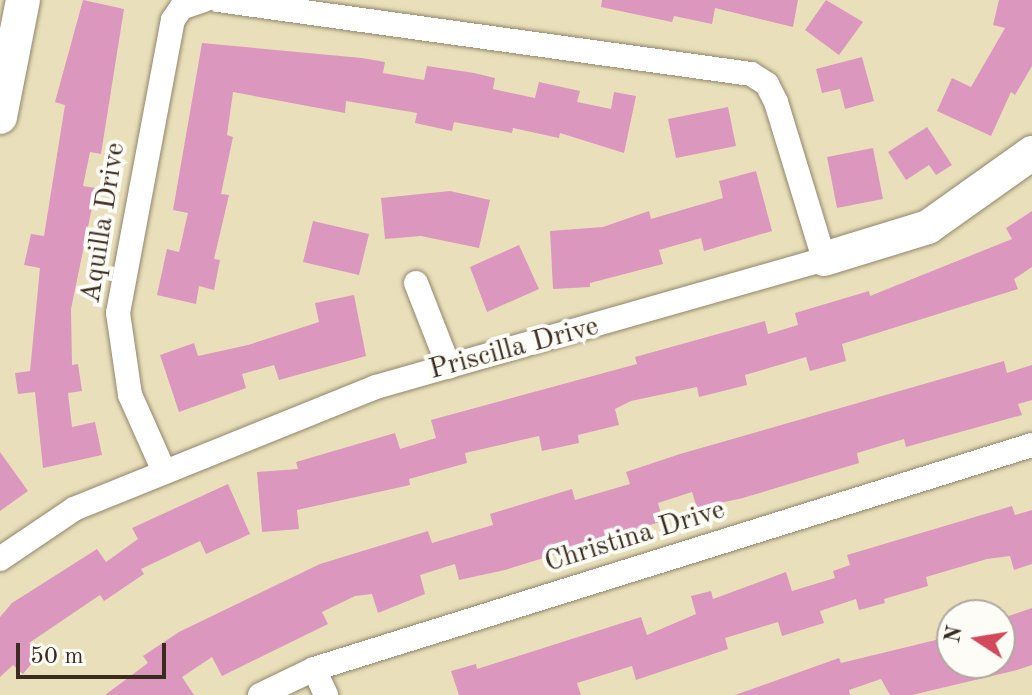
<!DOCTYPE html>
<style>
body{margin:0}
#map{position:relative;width:1032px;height:695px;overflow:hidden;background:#e9e0bb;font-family:"Old Standard TT",serif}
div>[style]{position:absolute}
.building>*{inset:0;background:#dc97bf}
.roads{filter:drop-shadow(0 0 2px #92856c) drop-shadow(0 0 2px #92856c)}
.street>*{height:24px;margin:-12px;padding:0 12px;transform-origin:12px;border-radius:12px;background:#fff}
.secondary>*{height:34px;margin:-17px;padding:0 17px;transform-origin:17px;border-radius:17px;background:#fff}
span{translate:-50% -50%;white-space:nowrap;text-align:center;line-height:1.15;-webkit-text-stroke:8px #fdfcf7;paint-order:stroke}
.street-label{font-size:28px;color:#3b2a1e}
.north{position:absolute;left:936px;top:599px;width:80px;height:80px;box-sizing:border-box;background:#fdfcf7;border:2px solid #afa8a0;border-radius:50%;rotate:282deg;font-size:22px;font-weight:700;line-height:32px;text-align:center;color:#3b2a1e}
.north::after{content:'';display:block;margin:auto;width:28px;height:36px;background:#d1495b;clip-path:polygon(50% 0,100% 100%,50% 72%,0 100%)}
.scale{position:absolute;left:16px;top:643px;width:150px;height:36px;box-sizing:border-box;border:4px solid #3b2a1e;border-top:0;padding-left:10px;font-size:24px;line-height:28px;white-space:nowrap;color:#3b2a1e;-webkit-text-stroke:6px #fdfcf7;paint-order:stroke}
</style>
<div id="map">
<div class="building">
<i style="clip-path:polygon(83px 0,124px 9px,101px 154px,90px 152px,83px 186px,96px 188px,71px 309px,72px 365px,78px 364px,82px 391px,68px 393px,72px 427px,95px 422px,102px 455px,43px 468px,35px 392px,18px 394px,15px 373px,30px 371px,40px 268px,24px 265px,31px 234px,44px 236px,65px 105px,55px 102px)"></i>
<i style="clip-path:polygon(602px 0,798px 0,793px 27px,715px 8px,712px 24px,674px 16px,672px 22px,601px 7px)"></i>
<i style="clip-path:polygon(826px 0,863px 22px,839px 55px,805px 30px)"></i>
<i style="clip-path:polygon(999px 0,1032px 0,1032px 66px,1015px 95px,1011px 92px,991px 136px,937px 111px,952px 78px,971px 87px,1005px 28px,993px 25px)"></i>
<i style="clip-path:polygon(202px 43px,362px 58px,385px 62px,383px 73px,424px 80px,427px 66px,474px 73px,495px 78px,493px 89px,535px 98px,539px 82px,580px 91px,577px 102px,611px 109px,614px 92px,636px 96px,624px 153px,560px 133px,559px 138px,513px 128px,512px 133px,454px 122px,452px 131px,415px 123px,417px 113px,346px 101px,345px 113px,233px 92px,227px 135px,233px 137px,221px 194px,229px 195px,214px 259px,220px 260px,214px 290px,199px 286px,196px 304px,157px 295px,167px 249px,179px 252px,188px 213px,173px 210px)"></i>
<i style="clip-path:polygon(862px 57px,874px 101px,845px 109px,840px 89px,822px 93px,816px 69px)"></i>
<i style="clip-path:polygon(728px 107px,736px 146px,676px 158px,668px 119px)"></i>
<i style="clip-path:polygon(927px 127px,952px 165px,936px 175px,929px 165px,906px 180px,888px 152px)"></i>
<i style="clip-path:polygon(873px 148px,883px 199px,837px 208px,827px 157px)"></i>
<i style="clip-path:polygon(756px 171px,772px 231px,704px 251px,701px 238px,659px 250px,663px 264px,590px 283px,590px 287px,553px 289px,550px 231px,603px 227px,649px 211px,651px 219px,723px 198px,719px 181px)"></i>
<i style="clip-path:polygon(450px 191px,490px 200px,479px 248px,421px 236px,385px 239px,381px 198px)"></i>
<i style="clip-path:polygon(1032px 211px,1032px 267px,1014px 279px,1018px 289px,842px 344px,846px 361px,810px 371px,806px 357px,745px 375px,747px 385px,699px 397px,697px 387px,631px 401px,615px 409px,619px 425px,578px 435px,579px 443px,542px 451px,539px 436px,465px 453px,467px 463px,409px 479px,410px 485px,297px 510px,299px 529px,262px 532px,257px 472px,298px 469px,296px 462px,395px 433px,400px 449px,436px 438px,431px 420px,637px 364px,635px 357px,765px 321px,768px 334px,798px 325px,795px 313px,869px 291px,870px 296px,1012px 239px,1006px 228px)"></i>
<i style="clip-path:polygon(313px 221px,369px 234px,359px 275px,303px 262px)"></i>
<i style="clip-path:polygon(519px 245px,539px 289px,487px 312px,470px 267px)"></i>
<i style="clip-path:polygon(354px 295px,366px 356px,279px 380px,274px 365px,242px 374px,246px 388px,179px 412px,160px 355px,194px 343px,198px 356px,248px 345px,319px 322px,315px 303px)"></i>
<i style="clip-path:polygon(1004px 361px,1007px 373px,1032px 365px,1032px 400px,1018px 404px,1022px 415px,906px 447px,904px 439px,857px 453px,859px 463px,743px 498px,697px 508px,692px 492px,658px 503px,663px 521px,505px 570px,459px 580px,455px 564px,420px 575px,425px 594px,378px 613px,372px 594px,355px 596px,322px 612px,328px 624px,222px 676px,212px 657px,182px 677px,194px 695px,105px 695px,148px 663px,143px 656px,179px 632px,320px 564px,428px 531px,432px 543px,493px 525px,490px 514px,572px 489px,575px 500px,630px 484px,626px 472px,680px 454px)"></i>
<i style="clip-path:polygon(0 452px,28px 491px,0 511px)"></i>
<i style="clip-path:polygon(228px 484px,250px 534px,206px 554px,200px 541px,141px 569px,144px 574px,104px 601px,100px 595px,29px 643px,41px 652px,23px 674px,13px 665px,0 677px,0 617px,12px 603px,97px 549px,106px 562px,138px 539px,132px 528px)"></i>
<i style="clip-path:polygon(1012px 506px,1015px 515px,1032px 510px,1032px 564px,1014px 570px,1010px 556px,987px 559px,926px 577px,928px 586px,884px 599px,885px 603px,859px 610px,856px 599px,820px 611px,824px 623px,782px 636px,778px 622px,725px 638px,728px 649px,636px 680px,632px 666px,577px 683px,581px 695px,459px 695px,451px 671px,476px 664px,477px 669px,641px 617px,647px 635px,696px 614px,691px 596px,711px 591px,713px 599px,786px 572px,792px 591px,835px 578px,833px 571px,850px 565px,847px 555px)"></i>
<i style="clip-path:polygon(1032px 608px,1032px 665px,1017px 670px,912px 695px,890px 695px,881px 679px,849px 690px,850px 695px,735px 695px,839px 658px,841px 663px,944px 638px,952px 639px,952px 663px,1000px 663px,1000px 619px)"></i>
</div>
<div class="roads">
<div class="street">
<i style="left:416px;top:283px;width:90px;rotate:68.6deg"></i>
<i style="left:163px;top:469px;width:81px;rotate:-114deg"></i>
<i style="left:130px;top:395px;width:83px;rotate:-98.3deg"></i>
<i style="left:118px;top:313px;width:298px;rotate:-79.4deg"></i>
<i style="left:173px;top:20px;width:14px;rotate:-56deg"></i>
<i style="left:181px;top:8px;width:24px;rotate:-19deg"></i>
<i style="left:0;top:559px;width:89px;rotate:-34deg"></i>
<i style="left:74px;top:509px;width:326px;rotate:-22deg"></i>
<i style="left:376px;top:387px;width:466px;rotate:-15.9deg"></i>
<i style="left:824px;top:259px;width:164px;rotate:-107deg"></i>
<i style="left:776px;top:102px;width:20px;rotate:-117deg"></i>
<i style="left:767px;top:84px;width:19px;rotate:-148deg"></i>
<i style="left:751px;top:74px;width:538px;rotate:-172.1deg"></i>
<i style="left:314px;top:669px;width:29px;rotate:65deg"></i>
<i style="left:260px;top:695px;width:60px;rotate:-25.7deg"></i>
<i style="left:314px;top:669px;width:752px;rotate:-17.33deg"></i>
</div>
<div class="secondary">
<i style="left:0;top:117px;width:119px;rotate:-78.9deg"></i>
<i style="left:824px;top:259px;width:109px;rotate:-17.1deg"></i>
<i style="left:928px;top:227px;width:128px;rotate:-35.4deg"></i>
</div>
</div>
<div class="street-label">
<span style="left:104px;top:223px;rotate:-81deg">Aquilla Drive</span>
<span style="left:514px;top:349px;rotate:-15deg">Priscilla Drive</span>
<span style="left:635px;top:537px;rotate:-17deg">Christina Drive</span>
</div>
<div class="north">N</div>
<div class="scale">50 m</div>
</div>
